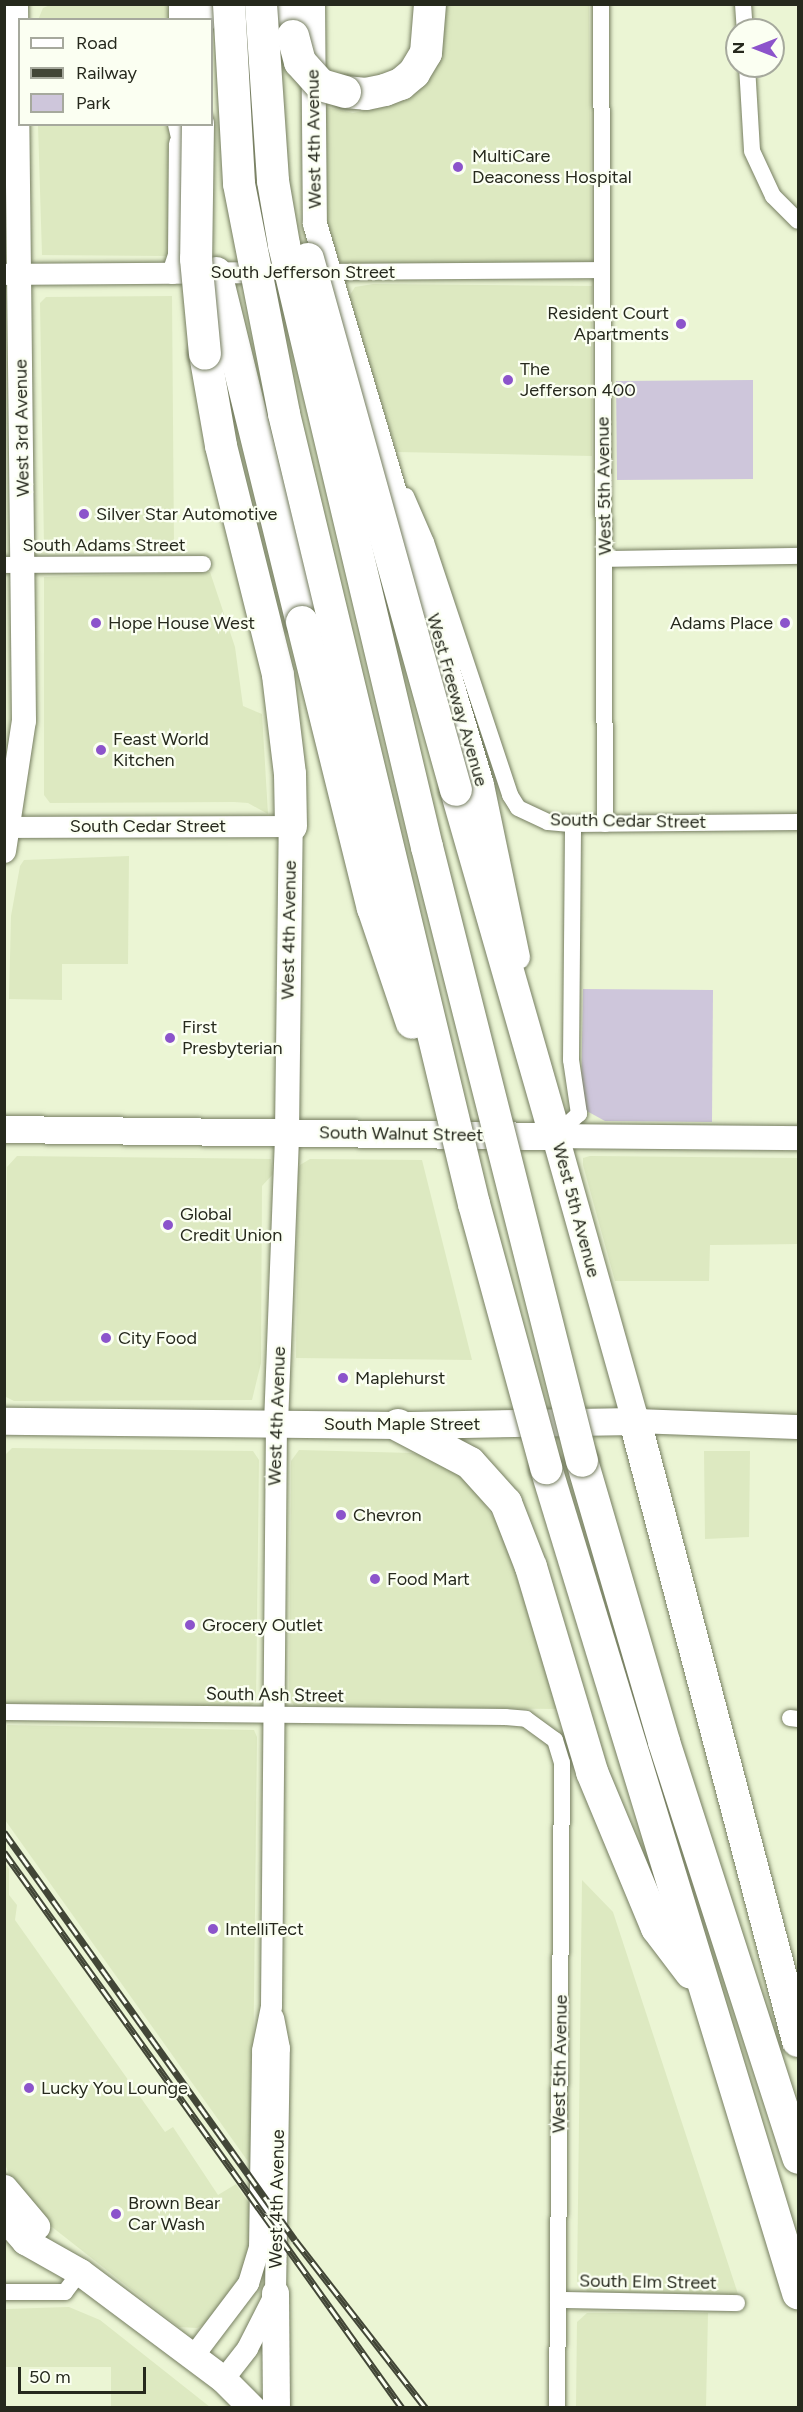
<!DOCTYPE html>
<style>
body{margin:0}
#map{position:relative;width:803px;height:2412px;overflow:hidden;background:#ebf5d4;font-family:Figtree,sans-serif}
div>[style]{position:absolute}
.built>*{inset:0;background:#dde9c1}
.green>*{inset:0;background:#cec6db}
.roads{filter:drop-shadow(0 0 2px #767e61) drop-shadow(0 0 2px #767e61)}
.minor>*{height:16px;margin:-8px;padding:0 8px;transform-origin:8px;border-radius:8px;background:#fff}
.tertiary>*{height:21px;margin:-10.5px;padding:0 10.5px;transform-origin:10.5px;border-radius:10.5px;background:#fff}
.secondary>*{height:24px;margin:-12px;padding:0 12px;transform-origin:12px;border-radius:12px;background:#fff}
.primary>*{height:27px;margin:-13.5px;padding:0 13.5px;transform-origin:13.5px;border-radius:13.5px;background:#fff}
.motorway>*{height:32px;margin:-16px;padding:0 16px;transform-origin:16px;border-radius:16px;background:#fff}
.rail>*{height:7px;margin-top:-3.5px;transform-origin:0;background:repeating-linear-gradient(90deg,#fbfff2 0 14px,#424637 0 28px);box-sizing:border-box;border-block:2px solid #424637}
.bridges{filter:drop-shadow(0 0 2px #767e61) drop-shadow(0 0 2px #767e61)}
.motorway-bridge>*{height:32px;margin:-16px;padding:0 16px;transform-origin:16px;border-radius:16px;background:#fff}
.dots>*{width:16px;height:16px;translate:-50% -50%;box-sizing:border-box;border:3px solid #fbfff2;border-radius:50%}
span{translate:-50% -50%;white-space:nowrap;text-align:center;line-height:1.15;-webkit-text-stroke:4.5px #fbfff2;paint-order:stroke}
.street-label{font-size:18px;color:#26291d}
.poi-label{font-size:18px;color:#26291d}
.left{translate:0 -50%;text-align:left}
.right{translate:-100% -50%;text-align:right}
.frame{position:absolute;inset:0;border:6px solid #26291d;pointer-events:none}
.legend{position:absolute;left:18px;top:18px;width:195px;height:108px;box-sizing:border-box;background:#fbfff2;border:2px solid #a6a99d;margin:0;padding:8px 10px;list-style:none;font-size:18px;color:#26291d}
.legend li{display:flex;align-items:center;gap:12px;height:30px}
.legend b{width:30px;border:2px solid #a6a99d}
.north{position:absolute;left:725px;top:18px;width:60px;height:60px;box-sizing:border-box;background:#fbfff2;border:2px solid #a6a99d;border-radius:50%;rotate:270deg;font-size:16px;font-weight:700;line-height:24px;text-align:center;color:#26291d}
.north::after{content:'';display:block;margin:auto;width:21px;height:27px;background:#8c54cb;clip-path:polygon(50% 0,100% 100%,50% 72%,0 100%)}
.scale{position:absolute;left:18px;top:2367px;width:128px;height:27px;box-sizing:border-box;border:3px solid #26291d;border-top:0;padding-left:8px;font-size:18px;line-height:21px;white-space:nowrap;color:#26291d;-webkit-text-stroke:4px #fbfff2;paint-order:stroke}
</style>
<div id="map">
<div class="built">
<i style="clip-path:polygon(50px 5px,166px 5px,170px 19px,38px 20px,43px 8px)"></i>
<i style="clip-path:polygon(440px 5px,589px 5px,592px 263px,346px 264px,335px 259px,325px 222px,325px 107px,353px 113px,382px 107px,408px 93px)"></i>
<i style="clip-path:polygon(38px 125px,171px 125px,169px 256px,42px 255px)"></i>
<i style="clip-path:polygon(373px 284px,592px 286px,592px 456px,397px 452px,348px 298px,355px 287px)"></i>
<i style="clip-path:polygon(172px 296px,174px 547px,44px 546px,40px 303px,46px 297px)"></i>
<i style="clip-path:polygon(210px 572px,235px 647px,243px 706px,262px 714px,268px 814px,248px 803px,234px 802px,50px 803px,44px 795px,44px 577px)"></i>
<i style="clip-path:polygon(129px 856px,128px 964px,62px 964px,62px 1000px,9px 999px,11px 916px,20px 866px,24px 860px)"></i>
<i style="clip-path:polygon(17px 1156px,271px 1159px,273px 1174px,262px 1186px,261px 1363px,252px 1400px,14px 1401px,6px 1397px,7px 1167px)"></i>
<i style="clip-path:polygon(590px 1156px,798px 1158px,798px 1244px,710px 1245px,709px 1281px,615px 1281px,583px 1165px,583px 1158px)"></i>
<i style="clip-path:polygon(310px 1159px,422px 1160px,472px 1360px,296px 1358px,298px 1171px,300px 1165px)"></i>
<i style="clip-path:polygon(12px 1448px,253px 1451px,259px 1460px,256px 1702px,247px 1707px,5px 1703px,4px 1456px)"></i>
<i style="clip-path:polygon(299px 1450px,412px 1453px,428px 1457px,467px 1478px,501px 1529px,559px 1709px,294px 1706px,289px 1697px,291px 1461px)"></i>
<i style="clip-path:polygon(704px 1451px,750px 1451px,749px 1537px,705px 1539px)"></i>
<i style="clip-path:polygon(7px 1725px,254px 1730px,257px 1737px,252px 2167px,5px 1820px)"></i>
<i style="clip-path:polygon(4px 1862px,9px 1869px,9px 1895px,17px 1905px,15px 1920px,165px 2132px,173px 2127px,218px 2195px,236px 2184px,252px 2208px,248px 2265px,205px 2324px,197px 2328px,179px 2327px,47px 2223px,18px 2191px,8px 2172px,4px 2160px)"></i>
<i style="clip-path:polygon(582px 1880px,613px 1912px,738px 2294px,588px 2292px,577px 2282px)"></i>
<i style="clip-path:polygon(69px 2307px,100px 2320px,210px 2407px,111px 2407px,111px 2367px,5px 2367px,5px 2309px)"></i>
<i style="clip-path:polygon(587px 2313px,708px 2313px,706px 2407px,576px 2407px,577px 2322px)"></i>
</div>
<div class="green">
<i style="clip-path:polygon(753px 380px,753px 479px,617px 480px,616px 381px)"></i>
<i style="clip-path:polygon(583px 989px,713px 990px,712px 1122px,605px 1121px,585px 1110px,581px 1097px)"></i>
</div>
<div class="roads">
<div class="minor">
<i style="left:601px;top:4px;width:820px;rotate:89.72deg"></i>
<i style="left:743px;top:4px;width:26px;rotate:86deg"></i>
<i style="left:747px;top:66px;width:85px;rotate:86.6deg"></i>
<i style="left:752px;top:151px;width:50px;rotate:65deg"></i>
<i style="left:773px;top:196px;width:35px;rotate:45deg"></i>
<i style="left:329px;top:272px;width:272px;rotate:-0.4deg"></i>
<i style="left:406px;top:496px;width:50px;rotate:66.5deg"></i>
<i style="left:426px;top:542px;width:267px;rotate:71.6deg"></i>
<i style="left:510px;top:795px;width:15px;rotate:58deg"></i>
<i style="left:518px;top:808px;width:33px;rotate:25deg"></i>
<i style="left:548px;top:822px;width:25px;rotate:5deg"></i>
<i style="left:573px;top:824px;width:225px;rotate:-0.5deg"></i>
<i style="left:605px;top:559px;width:193px;rotate:-0.9deg"></i>
<i style="left:4px;top:565px;width:199px;rotate:-0.3deg"></i>
<i style="left:555px;top:1136px;width:33px;rotate:-43deg"></i>
<i style="left:579px;top:1114px;width:55px;rotate:-98.4deg"></i>
<i style="left:571px;top:1060px;width:236px;rotate:-89.5deg"></i>
<i style="left:4px;top:1712px;width:501px;rotate:0.57deg"></i>
<i style="left:505px;top:1717px;width:21px;rotate:5deg"></i>
<i style="left:526px;top:1719px;width:36px;rotate:36deg"></i>
<i style="left:555px;top:1740px;width:24px;rotate:73deg"></i>
<i style="left:562px;top:1763px;width:645px;rotate:90.44deg"></i>
<i style="left:790px;top:1718px;width:8px;rotate:7deg"></i>
<i style="left:4px;top:2292px;width:61px"></i>
<i style="left:65px;top:2292px;width:25px;rotate:-53deg"></i>
<i style="left:558px;top:2300px;width:179px;rotate:1deg"></i>
</div>
<div class="tertiary">
<i style="left:172px;top:273px;width:20px;rotate:-72deg"></i>
<i style="left:178px;top:254px;width:111px;rotate:-89.5deg"></i>
<i style="left:4px;top:274px;width:264px;rotate:-0.4deg"></i>
<i style="left:4px;top:827px;width:287px;rotate:-0.2deg"></i>
<i style="left:192px;top:2357px;width:93px;rotate:-52.9deg"></i>
<i style="left:248px;top:2283px;width:37px;rotate:-73deg"></i>
<i style="left:259px;top:2248px;width:198px;rotate:-89.1deg"></i>
<i style="left:262px;top:2050px;width:45px;rotate:-78.4deg"></i>
<i style="left:271px;top:2006px;width:582px;rotate:-89.51deg"></i>
<i style="left:223px;top:2379px;width:39px;rotate:-52deg"></i>
<i style="left:247px;top:2348px;width:62px;rotate:-63deg"></i>
<i style="left:275px;top:2293px;width:245px;rotate:-89.1deg"></i>
<i style="left:279px;top:2048px;width:31px;rotate:-101deg"></i>
</div>
<div class="secondary">
<i style="left:313px;top:4px;width:220px;rotate:89.5deg"></i>
<i style="left:315px;top:224px;width:585px;rotate:73.42deg"></i>
<i style="left:482px;top:785px;width:176px;rotate:78.2deg"></i>
<i style="left:181px;top:20px;width:16px;rotate:-90deg"></i>
<i style="left:180px;top:124px;width:45px;rotate:77.2deg"></i>
<i style="left:4px;top:851px;width:132px;rotate:-81.3deg"></i>
<i style="left:24px;top:721px;width:717px;rotate:-90.64deg"></i>
<i style="left:551px;top:1118px;width:18px;rotate:77deg"></i>
<i style="left:555px;top:1136px;width:243px;rotate:0.5deg"></i>
<i style="left:635px;top:1421px;width:163px;rotate:2.1deg"></i>
<i style="left:276px;top:1424px;width:291px;rotate:-87.8deg"></i>
<i style="left:287px;top:1133px;width:307px;rotate:-89.3deg"></i>
</div>
<div class="primary">
<i style="left:4px;top:1129px;width:551px;rotate:0.73deg"></i>
<i style="left:555px;top:1136px;width:296px;rotate:74.3deg"></i>
<i style="left:635px;top:1421px;width:237px;rotate:179deg"></i>
<i style="left:398px;top:1425px;width:394px;rotate:-179.4deg"></i>
<i style="left:4px;top:2188px;width:50px;rotate:49.9deg"></i>
<i style="left:4px;top:2217px;width:32px;rotate:49deg"></i>
<i style="left:25px;top:2241px;width:63px;rotate:29.4deg"></i>
<i style="left:80px;top:2272px;width:179px;rotate:36.8deg"></i>
<i style="left:223px;top:2379px;width:41px;rotate:45deg"></i>
<i style="left:275px;top:2293px;width:115px;rotate:89.5deg"></i>
</div>
<div class="motorway">
<i style="left:290px;top:4px;width:32px;rotate:85deg"></i>
<i style="left:200px;top:20px;width:16px;rotate:-86deg"></i>
<i style="left:345px;top:92px;width:21px;rotate:5deg"></i>
<i style="left:366px;top:94px;width:19px;rotate:-12deg"></i>
<i style="left:385px;top:90px;width:17px;rotate:-21deg"></i>
<i style="left:401px;top:84px;width:17px;rotate:-40deg"></i>
<i style="left:414px;top:73px;width:23px;rotate:-59deg"></i>
<i style="left:426px;top:53px;width:49px;rotate:-85.3deg"></i>
<i style="left:216px;top:273px;width:359px;rotate:76.2deg"></i>
<i style="left:205px;top:354px;width:93px;rotate:80.1deg"></i>
<i style="left:221px;top:446px;width:236px;rotate:76deg"></i>
<i style="left:278px;top:675px;width:100px;rotate:83.1deg"></i>
<i style="left:290px;top:774px;width:52px;rotate:88.9deg"></i>
<i style="left:456px;top:790px;width:360px;rotate:74deg"></i>
<i style="left:635px;top:1421px;width:641px;rotate:75.27deg"></i>
<i style="left:398px;top:1425px;width:81px;rotate:27.8deg"></i>
<i style="left:470px;top:1463px;width:54px;rotate:48deg"></i>
<i style="left:506px;top:1503px;width:69px;rotate:68.7deg"></i>
<i style="left:531px;top:1567px;width:214px;rotate:73.4deg"></i>
<i style="left:592px;top:1772px;width:169px;rotate:67.4deg"></i>
<i style="left:657px;top:1928px;width:56px;rotate:52.9deg"></i>
<i style="left:582px;top:1461px;width:293px;rotate:73.7deg"></i>
<i style="left:664px;top:1742px;width:437px;rotate:72.1deg"></i>
<i style="left:546px;top:1468px;width:863px;rotate:73.01deg"></i>
</div>
</div>
<div class="rail">
<i style="left:4px;top:1832px;width:501px;rotate:54.5deg"></i>
<i style="left:295px;top:2240px;width:213px;rotate:52.1deg"></i>
<i style="left:4px;top:1852px;width:684px;rotate:54.4deg"></i>
</div>
<div class="bridges">
<div class="motorway-bridge">
<i style="left:229px;top:4px;width:180px;rotate:86.8deg"></i>
<i style="left:239px;top:184px;width:234px;rotate:78.9deg"></i>
<i style="left:284px;top:414px;width:813px;rotate:76.48deg"></i>
<i style="left:474px;top:1204px;width:274px;rotate:74.7deg"></i>
<i style="left:261px;top:4px;width:177px;rotate:86.1deg"></i>
<i style="left:273px;top:181px;width:65px;rotate:80.2deg"></i>
<i style="left:284px;top:245px;width:619px;rotate:76.64deg"></i>
<i style="left:427px;top:847px;width:633px;rotate:75.83deg"></i>
<i style="left:293px;top:36px;width:27px;rotate:75deg"></i>
<i style="left:300px;top:62px;width:31px;rotate:48deg"></i>
<i style="left:321px;top:85px;width:25px;rotate:16deg"></i>
<i style="left:198px;top:124px;width:135px;rotate:90.8deg"></i>
<i style="left:196px;top:259px;width:95px;rotate:84.6deg"></i>
<i style="left:308px;top:259px;width:551px;rotate:74.43deg"></i>
<i style="left:302px;top:622px;width:295px;rotate:76.1deg"></i>
<i style="left:373px;top:908px;width:121px;rotate:71.3deg"></i>
</div>
</div>
<div class="dots">
<i style="left:458px;top:167px;background:#8c54cb"></i>
<i style="left:681px;top:324px;background:#8c54cb"></i>
<i style="left:508px;top:380px;background:#8c54cb"></i>
<i style="left:84px;top:514px;background:#8c54cb"></i>
<i style="left:96px;top:623px;background:#8c54cb"></i>
<i style="left:785px;top:623px;background:#8c54cb"></i>
<i style="left:101px;top:750px;background:#8c54cb"></i>
<i style="left:170px;top:1038px;background:#8c54cb"></i>
<i style="left:168px;top:1225px;background:#8c54cb"></i>
<i style="left:106px;top:1338px;background:#8c54cb"></i>
<i style="left:343px;top:1378px;background:#8c54cb"></i>
<i style="left:341px;top:1515px;background:#8c54cb"></i>
<i style="left:375px;top:1579px;background:#8c54cb"></i>
<i style="left:190px;top:1625px;background:#8c54cb"></i>
<i style="left:213px;top:1929px;background:#8c54cb"></i>
<i style="left:29px;top:2088px;background:#8c54cb"></i>
<i style="left:116px;top:2214px;background:#8c54cb"></i>
</div>
<div class="street-label">
<span style="left:314px;top:139px;rotate:-91deg">West 4th Avenue</span>
<span style="left:303px;top:272px">South Jefferson Street</span>
<span style="left:22px;top:428px;rotate:-91deg">West 3rd Avenue</span>
<span style="left:604px;top:486px;rotate:-91deg">West 5th Avenue</span>
<span style="left:104px;top:545px">South Adams Street</span>
<span style="left:457px;top:700px;rotate:74deg">West Freeway Avenue</span>
<span style="left:628px;top:821px;rotate:1deg">South Cedar Street</span>
<span style="left:148px;top:826px">South Cedar Street</span>
<span style="left:289px;top:930px;rotate:-89deg">West 4th Avenue</span>
<span style="left:401px;top:1134px;rotate:1deg">South Walnut Street</span>
<span style="left:576px;top:1210px;rotate:75deg">West 5th Avenue</span>
<span style="left:277px;top:1416px;rotate:-88deg">West 4th Avenue</span>
<span style="left:402px;top:1424px">South Maple Street</span>
<span style="left:275px;top:1695px;rotate:1deg">South Ash Street</span>
<span style="left:560px;top:2064px;rotate:-89deg">West 5th Avenue</span>
<span style="left:277px;top:2199px;rotate:-89deg">West 4th Avenue</span>
<span style="left:648px;top:2282px;rotate:1deg">South Elm Street</span>
</div>
<div class="poi-label">
<span class="left" style="left:472px;top:167px">MultiCare<br>Deaconess Hospital</span>
<span class="right" style="left:669px;top:324px">Resident Court<br>Apartments</span>
<span class="left" style="left:520px;top:380px">The<br>Jefferson 400</span>
<span class="left" style="left:96px;top:514px">Silver Star Automotive</span>
<span class="left" style="left:108px;top:623px">Hope House West</span>
<span class="right" style="left:773px;top:623px">Adams Place</span>
<span class="left" style="left:113px;top:750px">Feast World<br>Kitchen</span>
<span class="left" style="left:182px;top:1038px">First<br>Presbyterian</span>
<span class="left" style="left:180px;top:1225px">Global<br>Credit Union</span>
<span class="left" style="left:118px;top:1338px">City Food</span>
<span class="left" style="left:355px;top:1378px">Maplehurst</span>
<span class="left" style="left:353px;top:1515px">Chevron</span>
<span class="left" style="left:387px;top:1579px">Food Mart</span>
<span class="left" style="left:202px;top:1625px">Grocery Outlet</span>
<span class="left" style="left:225px;top:1929px">IntelliTect</span>
<span class="left" style="left:41px;top:2088px">Lucky You Lounge</span>
<span class="left" style="left:128px;top:2214px">Brown Bear<br>Car Wash</span>
</div>
<div class="frame"></div>
<ul class="legend">
<li><b style="height:8px;background:#fff"></b>Road</li>
<li><b style="height:8px;background:#424637"></b>Railway</li>
<li><b style="height:16px;background:#cec6db"></b>Park</li>
</ul>
<div class="north">N</div>
<div class="scale">50 m</div>
</div>
